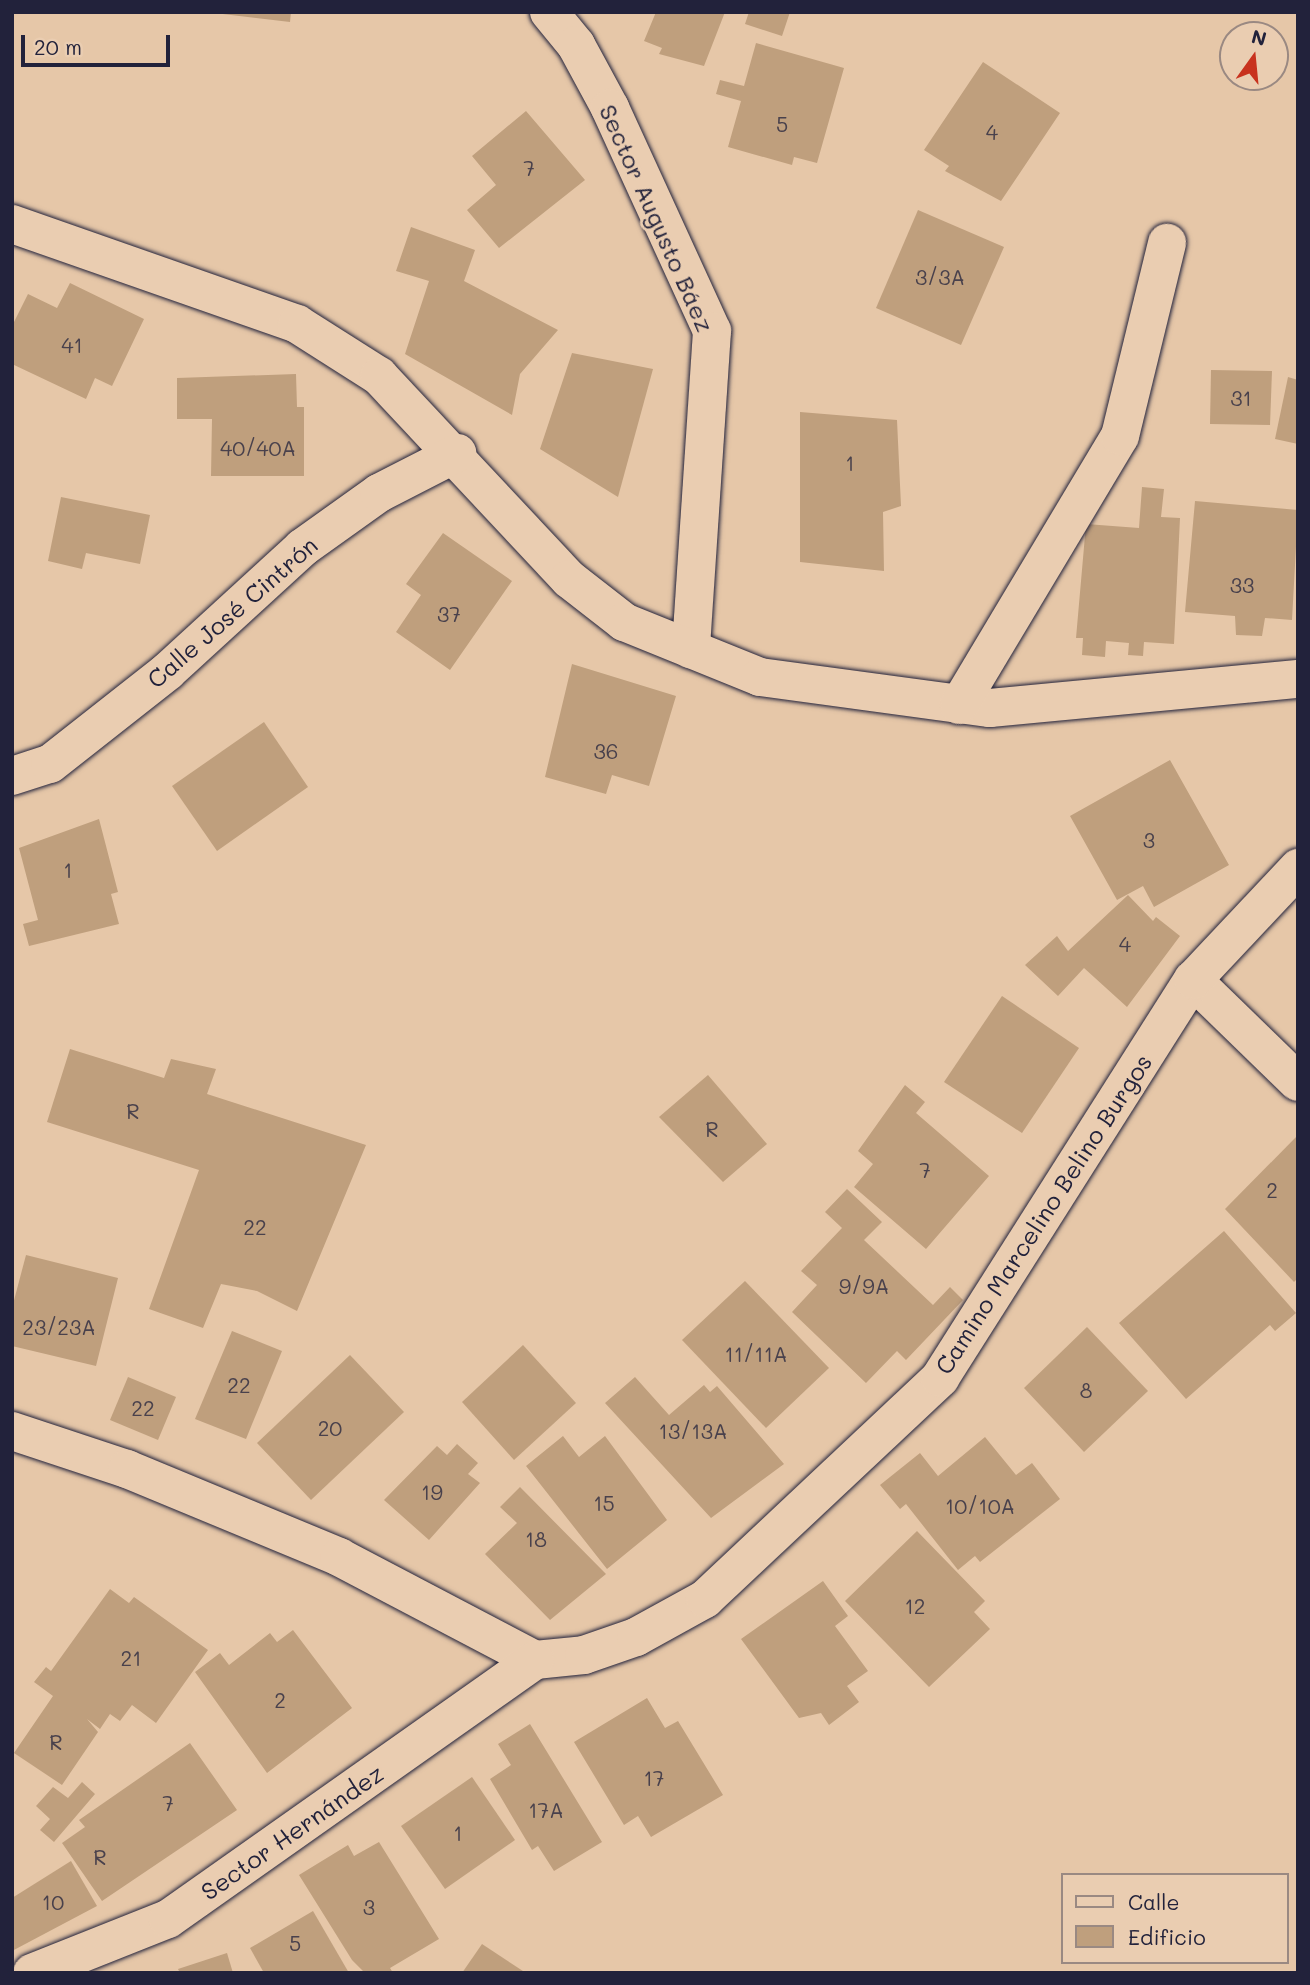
<!DOCTYPE html>
<meta charset="utf-8">
<style>
body{margin:0}
#map{position:relative;width:1310px;height:1985px;overflow:hidden;background:#e6c7a8;font-family:Mali,sans-serif}
div>[style]{position:absolute}
.building>*{inset:0;background:#bf9f7d}
.roads{filter:drop-shadow(0 0 2px #22223b) drop-shadow(0 0 2px #22223b)}
.minor>*{height:38px;margin:-19px;padding:0 19px;transform-origin:19px;border-radius:19px;background:#eacdb1}
span{translate:-50% -50%;white-space:nowrap;text-align:center;line-height:1.15;-webkit-text-stroke:6px #eacdb1;paint-order:stroke}
.number-label{font-size:21px;color:#49414c}
.number-label span{-webkit-text-stroke-width:0}
.street-label{font-size:24px;color:#22223b}
.frame{position:absolute;inset:0;border:14px solid #22223b;pointer-events:none}
.legend{position:absolute;left:1061px;top:1873px;width:228px;height:91px;box-sizing:border-box;background:#eacdb1;border:2px solid #9a8982;margin:0;padding:9px 12px;list-style:none;font-size:21px;color:#22223b}
.legend li{display:flex;align-items:center;gap:14px;height:35px}
.legend b{width:35px;border:2px solid #9a8982}
.north{position:absolute;left:1219px;top:21px;width:70px;height:70px;box-sizing:border-box;background:#eacdb1;border:2px solid #9a8982;border-radius:50%;rotate:15deg;font-size:19px;font-weight:700;line-height:28px;text-align:center;color:#22223b}
.north::after{content:'';display:block;margin:auto;width:24px;height:32px;background:#c8321e;clip-path:polygon(50% 0,100% 100%,50% 72%,0 100%)}
.scale{position:absolute;left:21px;top:35px;width:149px;height:32px;box-sizing:border-box;border:4px solid #22223b;border-top:0;padding-left:9px;font-size:21px;line-height:24px;white-space:nowrap;color:#22223b;-webkit-text-stroke:5px #eacdb1;paint-order:stroke}
</style>
<div id="map">
<div class="building">
<i style="clip-path:polygon(206px 12px,291px 12px,290px 22px)"></i>
<i style="clip-path:polygon(656px 12px,725px 12px,704px 66px,659px 54px,662px 48px,644px 41px)"></i>
<i style="clip-path:polygon(749px 12px,790px 12px,782px 36px,745px 24px)"></i>
<i style="clip-path:polygon(756px 43px,844px 68px,817px 163px,794px 157px,792px 165px,728px 147px,741px 101px,716px 94px,720px 80px,744px 86px)"></i>
<i style="clip-path:polygon(983px 62px,1060px 113px,1001px 201px,945px 171px,949px 166px,924px 150px)"></i>
<i style="clip-path:polygon(526px 111px,585px 180px,499px 248px,467px 210px,496px 185px,472px 156px)"></i>
<i style="clip-path:polygon(918px 210px,1004px 247px,961px 345px,876px 308px)"></i>
<i style="clip-path:polygon(411px 227px,475px 250px,464px 281px,558px 330px,520px 374px,512px 415px,405px 354px,429px 281px,396px 271px)"></i>
<i style="clip-path:polygon(70px 283px,144px 319px,112px 386px,95px 378px,86px 399px,12px 364px,12px 326px,28px 294px,57px 308px)"></i>
<i style="clip-path:polygon(572px 353px,653px 369px,618px 497px,540px 449px)"></i>
<i style="clip-path:polygon(1211px 370px,1272px 371px,1270px 425px,1210px 424px)"></i>
<i style="clip-path:polygon(296px 374px,297px 407px,304px 407px,304px 476px,211px 476px,212px 419px,177px 419px,177px 378px)"></i>
<i style="clip-path:polygon(1288px 377px,1298px 380px,1298px 444px,1275px 439px)"></i>
<i style="clip-path:polygon(800px 412px,897px 420px,901px 506px,883px 512px,884px 571px,800px 562px)"></i>
<i style="clip-path:polygon(1142px 487px,1164px 489px,1161px 517px,1180px 518px,1174px 644px,1144px 642px,1143px 656px,1128px 655px,1129px 643px,1106px 641px,1105px 657px,1082px 655px,1083px 638px,1076px 638px,1086px 524px,1139px 528px)"></i>
<i style="clip-path:polygon(61px 497px,150px 515px,140px 564px,86px 553px,82px 569px,48px 561px)"></i>
<i style="clip-path:polygon(1195px 501px,1298px 510px,1292px 620px,1265px 618px,1262px 636px,1236px 635px,1235px 616px,1185px 612px)"></i>
<i style="clip-path:polygon(443px 533px,512px 581px,450px 670px,396px 632px,421px 595px,406px 584px)"></i>
<i style="clip-path:polygon(572px 664px,676px 696px,649px 786px,612px 775px,606px 794px,545px 777px)"></i>
<i style="clip-path:polygon(264px 722px,308px 787px,217px 851px,172px 786px)"></i>
<i style="clip-path:polygon(1170px 760px,1229px 865px,1154px 907px,1143px 886px,1117px 900px,1070px 816px)"></i>
<i style="clip-path:polygon(99px 819px,118px 892px,111px 894px,119px 924px,29px 946px,23px 924px,38px 920px,19px 848px)"></i>
<i style="clip-path:polygon(1128px 895px,1153px 921px,1156px 917px,1180px 936px,1127px 1007px,1084px 968px,1058px 996px,1025px 965px,1057px 936px,1068px 951px)"></i>
<i style="clip-path:polygon(1002px 996px,1079px 1048px,1022px 1133px,944px 1082px)"></i>
<i style="clip-path:polygon(70px 1049px,164px 1078px,171px 1059px,216px 1069px,207px 1094px,366px 1145px,297px 1311px,257px 1291px,221px 1284px,203px 1328px,149px 1309px,199px 1170px,47px 1122px)"></i>
<i style="clip-path:polygon(708px 1075px,767px 1144px,723px 1182px,659px 1117px)"></i>
<i style="clip-path:polygon(905px 1085px,925px 1102px,916px 1113px,989px 1176px,926px 1249px,854px 1187px,873px 1164px,858px 1151px)"></i>
<i style="clip-path:polygon(1298px 1135px,1298px 1278px,1294px 1282px,1225px 1209px)"></i>
<i style="clip-path:polygon(847px 1189px,882px 1222px,864px 1240px,933px 1305px,950px 1287px,963px 1300px,906px 1360px,897px 1351px,866px 1383px,792px 1312px,817px 1285px,801px 1271px,842px 1228px,825px 1212px)"></i>
<i style="clip-path:polygon(1224px 1231px,1296px 1313px,1275px 1331px,1270px 1325px,1186px 1399px,1119px 1323px)"></i>
<i style="clip-path:polygon(26px 1255px,118px 1278px,96px 1366px,12px 1346px,12px 1308px)"></i>
<i style="clip-path:polygon(745px 1281px,829px 1368px,766px 1428px,682px 1340px)"></i>
<i style="clip-path:polygon(1087px 1327px,1148px 1391px,1084px 1452px,1024px 1388px)"></i>
<i style="clip-path:polygon(232px 1331px,282px 1351px,246px 1439px,195px 1419px)"></i>
<i style="clip-path:polygon(523px 1345px,576px 1403px,514px 1460px,462px 1402px)"></i>
<i style="clip-path:polygon(350px 1355px,404px 1412px,311px 1500px,257px 1443px)"></i>
<i style="clip-path:polygon(128px 1377px,176px 1397px,158px 1440px,110px 1420px)"></i>
<i style="clip-path:polygon(635px 1377px,669px 1415px,704px 1385px,710px 1392px,717px 1386px,784px 1464px,711px 1518px,605px 1403px)"></i>
<i style="clip-path:polygon(563px 1436px,579px 1457px,605px 1436px,667px 1520px,607px 1569px,526px 1466px)"></i>
<i style="clip-path:polygon(985px 1437px,1016px 1475px,1032px 1463px,1060px 1499px,980px 1562px,975px 1556px,958px 1570px,906px 1504px,900px 1509px,880px 1485px,920px 1453px,938px 1476px)"></i>
<i style="clip-path:polygon(457px 1444px,478px 1463px,468px 1474px,480px 1483px,429px 1540px,384px 1500px,437px 1446px,447px 1455px)"></i>
<i style="clip-path:polygon(520px 1487px,606px 1574px,550px 1620px,485px 1554px,517px 1523px,500px 1507px)"></i>
<i style="clip-path:polygon(917px 1531px,985px 1601px,974px 1612px,990px 1629px,929px 1687px,845px 1601px)"></i>
<i style="clip-path:polygon(823px 1581px,848px 1616px,835px 1626px,868px 1671px,847px 1686px,859px 1702px,829px 1725px,821px 1713px,799px 1718px,741px 1639px)"></i>
<i style="clip-path:polygon(110px 1589px,129px 1603px,134px 1597px,208px 1650px,156px 1723px,132px 1705px,120px 1721px,110px 1714px,100px 1729px,87px 1719px,98px 1732px,62px 1785px,14px 1753px,53px 1696px,34px 1682px,46px 1667px,51px 1671px)"></i>
<i style="clip-path:polygon(293px 1630px,352px 1708px,267px 1773px,195px 1672px,220px 1653px,229px 1665px,270px 1633px,277px 1642px)"></i>
<i style="clip-path:polygon(647px 1698px,665px 1728px,678px 1721px,723px 1795px,651px 1837px,638px 1816px,624px 1825px,574px 1742px)"></i>
<i style="clip-path:polygon(530px 1724px,602px 1842px,554px 1871px,538px 1846px,532px 1850px,490px 1779px,511px 1765px,498px 1744px)"></i>
<i style="clip-path:polygon(190px 1743px,237px 1810px,102px 1901px,62px 1843px,85px 1827px,79px 1820px)"></i>
<i style="clip-path:polygon(472px 1777px,515px 1840px,445px 1889px,401px 1826px)"></i>
<i style="clip-path:polygon(82px 1782px,95px 1794px,54px 1842px,40px 1830px,50px 1819px,36px 1806px,53px 1787px,68px 1798px)"></i>
<i style="clip-path:polygon(379px 1842px,439px 1939px,390px 1968px,393px 1973px,365px 1973px,352px 1960px,299px 1875px,348px 1845px,354px 1856px)"></i>
<i style="clip-path:polygon(71px 1861px,97px 1906px,12px 1951px,12px 1898px)"></i>
<i style="clip-path:polygon(313px 1911px,349px 1973px,264px 1973px,250px 1948px)"></i>
<i style="clip-path:polygon(482px 1944px,526px 1973px,462px 1973px)"></i>
<i style="clip-path:polygon(227px 1953px,233px 1973px,180px 1973px,178px 1969px)"></i>
</div>
<div class="roads">
<div class="minor">
<i style="left:549px;top:12px;width:43px;rotate:50.7deg"></i>
<i style="left:576px;top:45px;width:72px;rotate:61.6deg"></i>
<i style="left:610px;top:108px;width:245px;rotate:65.4deg"></i>
<i style="left:712px;top:331px;width:319px;rotate:93.8deg"></i>
<i style="left:12px;top:224px;width:302px;rotate:19.3deg"></i>
<i style="left:297px;top:324px;width:97px;rotate:32.4deg"></i>
<i style="left:379px;top:376px;width:278px;rotate:46.9deg"></i>
<i style="left:569px;top:579px;width:70px;rotate:38deg"></i>
<i style="left:624px;top:622px;width:147px;rotate:22deg"></i>
<i style="left:760px;top:677px;width:232px;rotate:7.7deg"></i>
<i style="left:990px;top:708px;width:309px;rotate:-5.4deg"></i>
<i style="left:959px;top:705px;width:313px;rotate:-59.1deg"></i>
<i style="left:1120px;top:436px;width:199px;rotate:-76.3deg"></i>
<i style="left:12px;top:776px;width:40px;rotate:-18deg"></i>
<i style="left:50px;top:764px;width:150px;rotate:-38.2deg"></i>
<i style="left:168px;top:671px;width:182px;rotate:-42.5deg"></i>
<i style="left:302px;top:548px;width:95px;rotate:-35.5deg"></i>
<i style="left:379px;top:493px;width:88px;rotate:-27.1deg"></i>
<i style="left:1193px;top:980px;width:146px;rotate:44.2deg"></i>
<i style="left:12px;top:1431px;width:121px;rotate:18.3deg"></i>
<i style="left:127px;top:1469px;width:230px;rotate:22.5deg"></i>
<i style="left:339px;top:1557px;width:221px;rotate:27.7deg"></i>
<i style="left:535px;top:1660px;width:49px;rotate:-5.8deg"></i>
<i style="left:584px;top:1655px;width:55px;rotate:-19.1deg"></i>
<i style="left:636px;top:1637px;width:79px;rotate:-28.8deg"></i>
<i style="left:705px;top:1599px;width:323px;rotate:-43.2deg"></i>
<i style="left:940px;top:1378px;width:472px;rotate:-57.6deg"></i>
<i style="left:1193px;top:980px;width:154px;rotate:-46.8deg"></i>
<i style="left:32px;top:1973px;width:146px;rotate:-21.7deg"></i>
<i style="left:168px;top:1919px;width:449px;rotate:-35.2deg"></i>
</div>
</div>
<div class="number-label">
<span style="left:782px;top:124px">5</span>
<span style="left:992px;top:132px">4</span>
<span style="left:529px;top:168px">7</span>
<span style="left:940px;top:277px">3/3A</span>
<span style="left:72px;top:345px">41</span>
<span style="left:1241px;top:398px">31</span>
<span style="left:258px;top:448px">40/40A</span>
<span style="left:850px;top:463px">1</span>
<span style="left:1242px;top:585px">33</span>
<span style="left:449px;top:614px">37</span>
<span style="left:606px;top:751px">36</span>
<span style="left:1149px;top:840px">3</span>
<span style="left:68px;top:870px">1</span>
<span style="left:1125px;top:944px">4</span>
<span style="left:133px;top:1111px">R</span>
<span style="left:712px;top:1129px">R</span>
<span style="left:925px;top:1170px">7</span>
<span style="left:1272px;top:1190px">2</span>
<span style="left:255px;top:1227px">22</span>
<span style="left:864px;top:1286px">9/9A</span>
<span style="left:59px;top:1327px">23/23A</span>
<span style="left:756px;top:1354px">11/11A</span>
<span style="left:239px;top:1385px">22</span>
<span style="left:1086px;top:1390px">8</span>
<span style="left:143px;top:1408px">22</span>
<span style="left:330px;top:1428px">20</span>
<span style="left:693px;top:1431px">13/13A</span>
<span style="left:432px;top:1492px">19</span>
<span style="left:604px;top:1503px">15</span>
<span style="left:980px;top:1506px">10/10A</span>
<span style="left:536px;top:1539px">18</span>
<span style="left:915px;top:1606px">12</span>
<span style="left:131px;top:1658px">21</span>
<span style="left:280px;top:1700px">2</span>
<span style="left:56px;top:1742px">R</span>
<span style="left:654px;top:1778px">17</span>
<span style="left:168px;top:1803px">7</span>
<span style="left:546px;top:1810px">17A</span>
<span style="left:458px;top:1833px">1</span>
<span style="left:100px;top:1857px">R</span>
<span style="left:53px;top:1902px">10</span>
<span style="left:369px;top:1907px">3</span>
<span style="left:295px;top:1943px">5</span>
</div>
<div class="street-label">
<span style="left:657px;top:218px;rotate:66deg">Sector Augusto Báez</span>
<span style="left:232px;top:612px;rotate:-41deg">Calle José Cintrón</span>
<span style="left:1043px;top:1214px;rotate:-57deg">Camino Marcelino Belino Burgos</span>
<span style="left:292px;top:1832px;rotate:-35deg">Sector Hernández</span>
</div>
<div class="frame"></div>
<ul class="legend">
<li><b style="height:9px;background:#eacdb1"></b>Calle</li>
<li><b style="height:19px;background:#bf9f7d"></b>Edificio</li>
</ul>
<div class="north">N</div>
<div class="scale">20 m</div>
</div>
